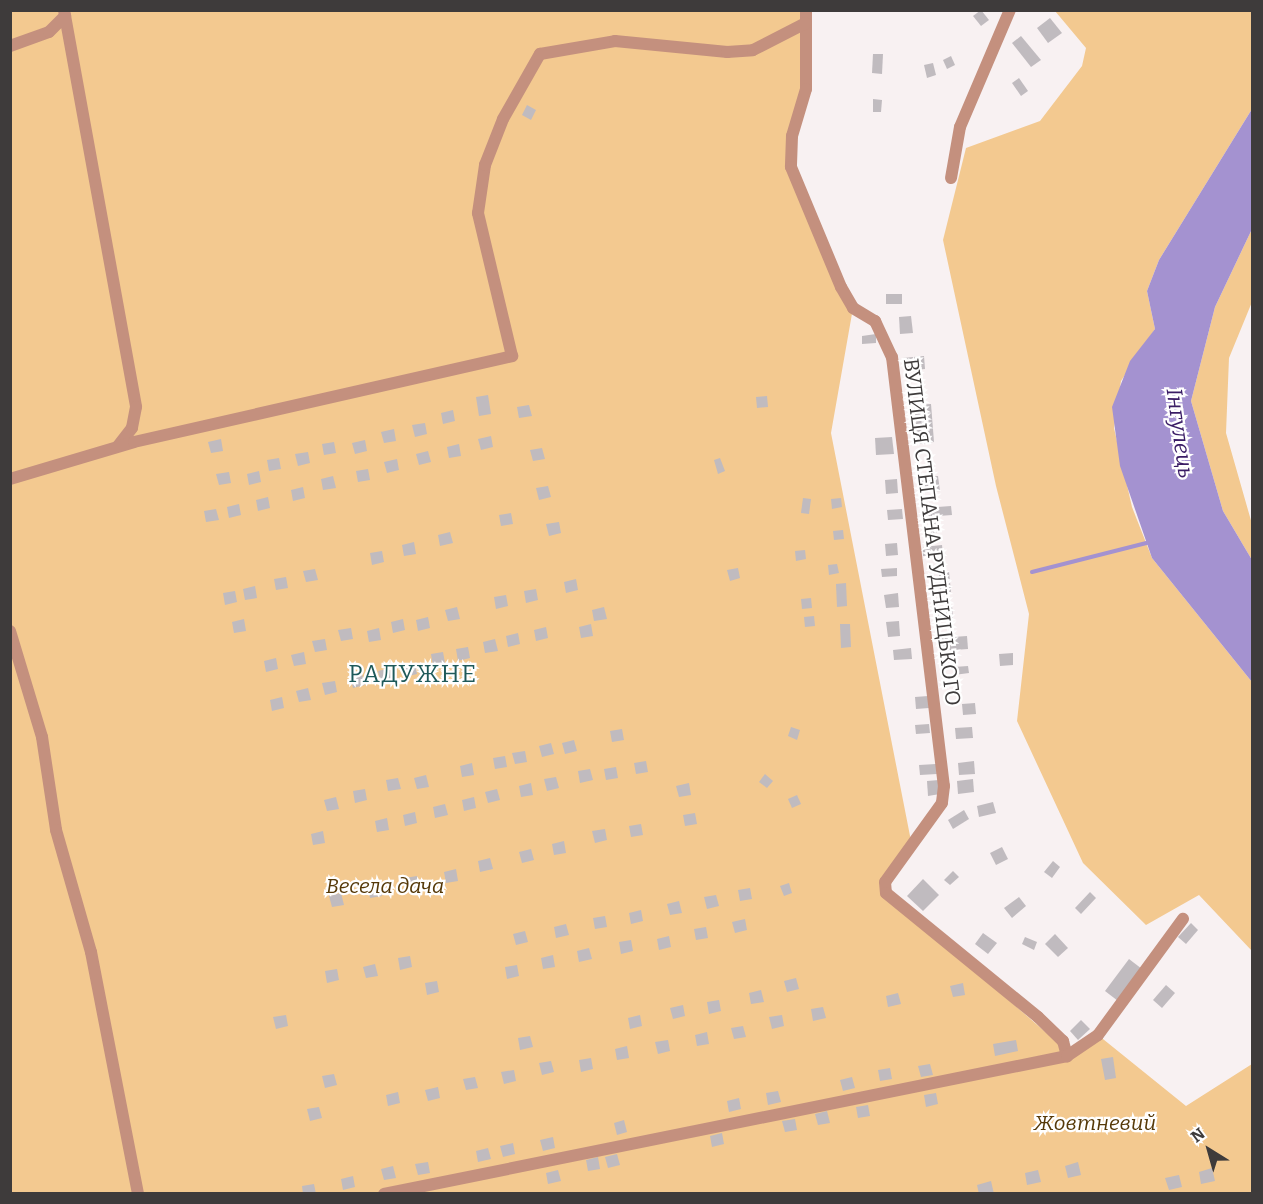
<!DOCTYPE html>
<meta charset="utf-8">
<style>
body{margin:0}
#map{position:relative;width:1263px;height:1204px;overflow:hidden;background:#f8f1f2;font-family:Bitter,serif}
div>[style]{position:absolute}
.green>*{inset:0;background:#f3c990}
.water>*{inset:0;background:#a492d0}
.stream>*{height:4px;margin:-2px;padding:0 2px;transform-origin:2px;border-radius:2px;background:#a492d0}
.building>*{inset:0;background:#c0bbbf}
.minor>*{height:12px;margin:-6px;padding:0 6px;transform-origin:6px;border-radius:6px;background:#c4907e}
span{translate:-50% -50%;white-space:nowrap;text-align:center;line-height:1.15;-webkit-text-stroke:4.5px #fff;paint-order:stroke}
.street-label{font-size:21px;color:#3e3b3b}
.park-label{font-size:21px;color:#563908;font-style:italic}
.water-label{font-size:22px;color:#3a1c65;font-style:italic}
.quarter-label{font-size:24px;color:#1f5a5a;letter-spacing:1.5px}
.frame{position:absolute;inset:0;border:12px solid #3e3b3b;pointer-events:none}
.north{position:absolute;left:1179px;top:1120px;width:60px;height:60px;-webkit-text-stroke:4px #fff;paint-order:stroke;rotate:323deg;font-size:16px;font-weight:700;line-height:24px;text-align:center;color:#3e3b3b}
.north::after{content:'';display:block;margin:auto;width:21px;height:27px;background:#3e3b3b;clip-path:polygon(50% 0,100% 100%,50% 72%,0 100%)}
</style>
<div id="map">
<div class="green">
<i style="clip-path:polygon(10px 11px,806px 11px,808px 60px,790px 155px,853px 308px,831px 433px,912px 846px,886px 893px,1066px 1050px,1098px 1035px,1186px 1106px,1252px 1064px,1252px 1193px,11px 1193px)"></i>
<i style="clip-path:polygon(1055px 11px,1252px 11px,1252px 109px,1159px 260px,1147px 291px,1155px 329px,1121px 381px,1114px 428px,1132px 507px,1152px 558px,1252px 682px,1252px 951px,1199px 895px,1146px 925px,1083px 863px,1017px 721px,1029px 614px,996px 486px,943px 240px,966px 148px,1040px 121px,1082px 66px,1086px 48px)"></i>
<i style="clip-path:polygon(1252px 229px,1252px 302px,1229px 358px,1226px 433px,1252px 524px,1252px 560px,1223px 511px,1191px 401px,1215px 307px)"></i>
</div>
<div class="water">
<i style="clip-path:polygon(1252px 109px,1252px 229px,1215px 307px,1191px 401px,1223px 511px,1252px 560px,1252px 682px,1152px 558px,1120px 466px,1112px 407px,1130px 361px,1155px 329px,1147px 291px,1159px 260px)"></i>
</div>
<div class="stream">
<i style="left:1032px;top:572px;width:119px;rotate:-14.2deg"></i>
</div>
<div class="building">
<i style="clip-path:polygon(981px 10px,989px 20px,981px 26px,973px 16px)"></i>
<i style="clip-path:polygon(1050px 18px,1062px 33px,1048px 43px,1037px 28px)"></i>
<i style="clip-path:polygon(1021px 36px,1041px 60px,1031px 67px,1012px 43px)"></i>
<i style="clip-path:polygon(873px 54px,883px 54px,882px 74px,872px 73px)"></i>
<i style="clip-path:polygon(951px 56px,955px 65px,947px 69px,943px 60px)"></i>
<i style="clip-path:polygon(933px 63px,936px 75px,927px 78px,924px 65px)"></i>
<i style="clip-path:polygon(1019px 78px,1028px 91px,1021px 96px,1012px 83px)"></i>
<i style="clip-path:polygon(873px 99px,882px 100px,881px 112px,873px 112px)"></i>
<i style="clip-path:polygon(527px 105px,536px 110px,531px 120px,522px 115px)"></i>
<i style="clip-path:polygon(886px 294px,902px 294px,902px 304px,886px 304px)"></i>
<i style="clip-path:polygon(911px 316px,913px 333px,900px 334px,899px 317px)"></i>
<i style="clip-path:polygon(876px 334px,876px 343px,862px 344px,862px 336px)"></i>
<i style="clip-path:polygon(924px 356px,925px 369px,904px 371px,903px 358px)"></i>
<i style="clip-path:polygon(488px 395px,491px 414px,479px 416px,476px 397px)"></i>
<i style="clip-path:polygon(767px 396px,768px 407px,757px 408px,756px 397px)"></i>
<i style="clip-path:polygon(931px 404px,934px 442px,918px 444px,914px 405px)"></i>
<i style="clip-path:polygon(529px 405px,532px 416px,519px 418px,517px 407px)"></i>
<i style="clip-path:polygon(453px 410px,455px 421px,443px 424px,441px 413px)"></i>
<i style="clip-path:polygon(425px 423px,427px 434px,415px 437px,412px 425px)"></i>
<i style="clip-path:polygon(394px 429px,396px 441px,384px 443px,381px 432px)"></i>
<i style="clip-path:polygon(491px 436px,493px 447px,481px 450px,478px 439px)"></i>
<i style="clip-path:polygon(892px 437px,894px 454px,876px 455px,875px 438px)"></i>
<i style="clip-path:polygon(221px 439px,223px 451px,211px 453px,208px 442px)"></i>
<i style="clip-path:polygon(365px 440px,367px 451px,355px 454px,352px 443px)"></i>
<i style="clip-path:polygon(334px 442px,336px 453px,324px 455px,322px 444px)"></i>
<i style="clip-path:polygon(459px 444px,461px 456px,449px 458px,447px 447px)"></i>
<i style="clip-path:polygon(542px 448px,545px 459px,533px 461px,530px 450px)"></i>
<i style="clip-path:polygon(428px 451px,431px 462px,419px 465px,416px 454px)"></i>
<i style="clip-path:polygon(308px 452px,310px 463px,298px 466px,295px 454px)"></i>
<i style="clip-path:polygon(279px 458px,281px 469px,269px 471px,267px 460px)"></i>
<i style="clip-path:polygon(720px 458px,725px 471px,718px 474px,714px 460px)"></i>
<i style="clip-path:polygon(397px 459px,399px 470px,387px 473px,384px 462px)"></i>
<i style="clip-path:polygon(368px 469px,370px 480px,358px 482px,356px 471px)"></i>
<i style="clip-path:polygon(259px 471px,261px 482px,249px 485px,247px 474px)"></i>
<i style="clip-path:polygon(229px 472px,231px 483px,219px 485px,216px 474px)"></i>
<i style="clip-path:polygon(333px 476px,336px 488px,323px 490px,321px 479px)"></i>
<i style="clip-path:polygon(938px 476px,940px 491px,919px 493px,918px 477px)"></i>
<i style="clip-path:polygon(897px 479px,898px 493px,886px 494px,885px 480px)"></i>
<i style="clip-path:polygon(548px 486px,551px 497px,539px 500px,536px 488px)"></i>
<i style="clip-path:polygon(303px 487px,305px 498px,293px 501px,291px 490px)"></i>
<i style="clip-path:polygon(268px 497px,270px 508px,258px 511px,256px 500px)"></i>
<i style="clip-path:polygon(803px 498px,811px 499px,809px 514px,801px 513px)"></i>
<i style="clip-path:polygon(841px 498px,842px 507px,832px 509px,831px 499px)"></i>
<i style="clip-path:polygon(239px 504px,241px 515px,229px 518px,227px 507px)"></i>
<i style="clip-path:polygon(951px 506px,952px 515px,924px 517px,924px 508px)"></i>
<i style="clip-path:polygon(216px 509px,219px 520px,206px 522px,204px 511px)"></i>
<i style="clip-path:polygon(902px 509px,903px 519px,888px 520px,887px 510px)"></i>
<i style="clip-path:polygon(511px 513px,513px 524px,501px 526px,499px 515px)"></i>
<i style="clip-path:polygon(559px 522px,561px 533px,549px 536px,546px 524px)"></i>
<i style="clip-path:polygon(938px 522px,939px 532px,930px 533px,929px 523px)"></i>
<i style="clip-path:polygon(843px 530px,844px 539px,834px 540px,833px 531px)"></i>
<i style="clip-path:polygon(450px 532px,453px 543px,440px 546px,438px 535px)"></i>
<i style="clip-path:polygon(414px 542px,416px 554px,404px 556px,402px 545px)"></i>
<i style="clip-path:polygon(897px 543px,898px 555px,886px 556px,885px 544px)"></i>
<i style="clip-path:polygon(942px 545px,943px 555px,923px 556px,923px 547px)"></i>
<i style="clip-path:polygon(805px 550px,806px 559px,796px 561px,795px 551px)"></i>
<i style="clip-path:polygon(382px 551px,384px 562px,372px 565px,370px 553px)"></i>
<i style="clip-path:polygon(837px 564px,839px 573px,829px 575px,828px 565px)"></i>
<i style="clip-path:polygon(738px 568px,740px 578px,730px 581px,727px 570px)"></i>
<i style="clip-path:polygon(897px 568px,897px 576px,882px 577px,881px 569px)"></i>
<i style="clip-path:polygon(315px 569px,318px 580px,306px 582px,303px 571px)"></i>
<i style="clip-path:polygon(949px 572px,951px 592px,940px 593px,939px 573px)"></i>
<i style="clip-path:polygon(286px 577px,288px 588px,276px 590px,274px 579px)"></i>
<i style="clip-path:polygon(576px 579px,578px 590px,566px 593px,564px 582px)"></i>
<i style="clip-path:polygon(846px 583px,847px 606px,837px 607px,836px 584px)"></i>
<i style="clip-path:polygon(255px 586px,257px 598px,245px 600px,243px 589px)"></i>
<i style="clip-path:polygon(536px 589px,538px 600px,526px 603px,524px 591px)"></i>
<i style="clip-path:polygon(235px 591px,237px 602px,225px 605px,223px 593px)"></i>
<i style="clip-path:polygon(898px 593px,899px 607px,886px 608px,884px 595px)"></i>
<i style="clip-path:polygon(506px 595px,508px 606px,496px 609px,494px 597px)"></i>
<i style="clip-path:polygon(811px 598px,812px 608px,802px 609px,801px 599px)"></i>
<i style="clip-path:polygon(952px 606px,953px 618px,935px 619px,934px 608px)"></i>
<i style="clip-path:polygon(457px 607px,460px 619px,448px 621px,445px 610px)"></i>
<i style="clip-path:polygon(604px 607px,607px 619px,594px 621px,592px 610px)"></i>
<i style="clip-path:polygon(814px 616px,815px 626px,805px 627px,804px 617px)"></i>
<i style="clip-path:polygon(428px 617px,430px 628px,418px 631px,416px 620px)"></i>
<i style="clip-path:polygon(244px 619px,246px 631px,234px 633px,232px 622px)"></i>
<i style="clip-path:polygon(403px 619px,405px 630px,393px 633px,391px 622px)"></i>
<i style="clip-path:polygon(899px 621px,900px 636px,888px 637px,886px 622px)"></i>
<i style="clip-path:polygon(591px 624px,593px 636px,581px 638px,579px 627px)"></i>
<i style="clip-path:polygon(840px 624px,850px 624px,851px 647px,841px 648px)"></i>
<i style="clip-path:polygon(546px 627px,548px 638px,536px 641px,534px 630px)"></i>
<i style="clip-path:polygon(351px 628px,353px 639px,341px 641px,338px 630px)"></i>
<i style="clip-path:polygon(379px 628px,381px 640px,369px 642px,367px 631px)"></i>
<i style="clip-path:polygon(518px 633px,520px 644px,508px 647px,506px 636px)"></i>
<i style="clip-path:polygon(967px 636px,968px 649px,940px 651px,939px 638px)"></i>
<i style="clip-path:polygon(325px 639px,327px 650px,315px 652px,312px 641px)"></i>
<i style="clip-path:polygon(495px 639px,498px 651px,485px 653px,483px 642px)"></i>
<i style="clip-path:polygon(468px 647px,470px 658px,458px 661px,456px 649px)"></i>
<i style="clip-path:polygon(911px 648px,912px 659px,894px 660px,893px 650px)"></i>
<i style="clip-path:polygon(304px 652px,306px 664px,294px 666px,291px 655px)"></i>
<i style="clip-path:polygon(443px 652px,445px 663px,433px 666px,431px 654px)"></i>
<i style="clip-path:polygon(1013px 653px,1013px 665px,1000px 666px,999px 654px)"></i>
<i style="clip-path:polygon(276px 658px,278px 669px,266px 672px,264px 661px)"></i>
<i style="clip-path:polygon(415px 663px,417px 674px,405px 677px,403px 666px)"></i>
<i style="clip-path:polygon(968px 666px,969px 673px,954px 675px,954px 667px)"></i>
<i style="clip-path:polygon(390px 668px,393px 680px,381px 682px,378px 671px)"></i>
<i style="clip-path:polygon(362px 674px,365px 685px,353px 688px,350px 677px)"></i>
<i style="clip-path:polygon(335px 681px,337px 692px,325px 695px,322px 683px)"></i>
<i style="clip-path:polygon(308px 688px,311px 700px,299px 702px,296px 691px)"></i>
<i style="clip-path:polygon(928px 696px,929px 708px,916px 709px,915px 697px)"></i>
<i style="clip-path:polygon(282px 697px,284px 708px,272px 711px,270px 700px)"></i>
<i style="clip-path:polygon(975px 703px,976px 714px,963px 715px,962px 704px)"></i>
<i style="clip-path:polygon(929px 724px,930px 733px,916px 734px,915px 725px)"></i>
<i style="clip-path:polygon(791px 727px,800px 730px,797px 740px,788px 736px)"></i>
<i style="clip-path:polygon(972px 727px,973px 738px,956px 739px,955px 728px)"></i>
<i style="clip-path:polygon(622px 729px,624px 740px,612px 742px,610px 731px)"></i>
<i style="clip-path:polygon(574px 740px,577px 751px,565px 754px,562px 743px)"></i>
<i style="clip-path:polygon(551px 743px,554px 754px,542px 757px,539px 746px)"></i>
<i style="clip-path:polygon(525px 751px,527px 762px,515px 764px,512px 753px)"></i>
<i style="clip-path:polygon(505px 756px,507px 767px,495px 769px,493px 758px)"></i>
<i style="clip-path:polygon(646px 761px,648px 772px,636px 774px,634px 763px)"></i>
<i style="clip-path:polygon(974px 761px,975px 774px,959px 775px,958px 763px)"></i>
<i style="clip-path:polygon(472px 763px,474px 775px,462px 777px,460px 766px)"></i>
<i style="clip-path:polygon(936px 764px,937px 774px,920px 775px,919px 765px)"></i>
<i style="clip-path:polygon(616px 767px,618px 778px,606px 780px,604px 769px)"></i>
<i style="clip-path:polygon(590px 769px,593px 780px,580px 783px,578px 771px)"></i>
<i style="clip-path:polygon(765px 774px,773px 781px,767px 788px,759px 782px)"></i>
<i style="clip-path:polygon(426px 775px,429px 787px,417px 789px,414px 778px)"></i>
<i style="clip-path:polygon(556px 777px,559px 788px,547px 791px,544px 779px)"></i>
<i style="clip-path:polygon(398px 778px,401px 789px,388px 791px,386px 780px)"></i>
<i style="clip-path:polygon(973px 779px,974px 792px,958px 794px,957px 781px)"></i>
<i style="clip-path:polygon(939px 780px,940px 794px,928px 796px,927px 781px)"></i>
<i style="clip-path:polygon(531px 783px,533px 795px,521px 797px,519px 786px)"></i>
<i style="clip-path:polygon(689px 783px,691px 795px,679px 797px,676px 786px)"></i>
<i style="clip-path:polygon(365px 789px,367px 800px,355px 803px,353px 791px)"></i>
<i style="clip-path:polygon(497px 789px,500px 800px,488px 803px,485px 792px)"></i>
<i style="clip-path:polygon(797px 795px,801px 804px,792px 808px,788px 799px)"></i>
<i style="clip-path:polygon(336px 797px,339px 809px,327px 811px,324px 800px)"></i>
<i style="clip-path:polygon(474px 797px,476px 808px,464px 811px,462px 800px)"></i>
<i style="clip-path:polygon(993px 802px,996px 813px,979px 817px,977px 806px)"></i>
<i style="clip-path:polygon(445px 804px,448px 815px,435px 818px,433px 807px)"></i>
<i style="clip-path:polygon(964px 810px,969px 819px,953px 829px,948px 820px)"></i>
<i style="clip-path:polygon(415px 812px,417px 823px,405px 826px,403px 815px)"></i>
<i style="clip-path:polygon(695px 813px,697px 824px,685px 826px,683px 815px)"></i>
<i style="clip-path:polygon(387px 818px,389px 830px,377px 832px,375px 821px)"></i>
<i style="clip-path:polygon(641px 824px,643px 835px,631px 837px,629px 826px)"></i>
<i style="clip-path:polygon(605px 829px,607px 840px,595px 843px,592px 831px)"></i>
<i style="clip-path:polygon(323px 831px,325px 843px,313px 845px,311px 834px)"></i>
<i style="clip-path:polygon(564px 841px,566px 853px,554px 855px,552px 844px)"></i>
<i style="clip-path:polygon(1002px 847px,1008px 859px,996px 865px,990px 853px)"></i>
<i style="clip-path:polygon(531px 849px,534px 860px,522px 863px,519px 852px)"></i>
<i style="clip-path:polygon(490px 858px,493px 869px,480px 872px,478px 861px)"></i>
<i style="clip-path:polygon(1053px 861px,1060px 867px,1052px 878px,1044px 872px)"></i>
<i style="clip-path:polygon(456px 869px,458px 881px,446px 883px,444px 872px)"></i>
<i style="clip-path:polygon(953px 871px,959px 877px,950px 885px,944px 880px)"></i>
<i style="clip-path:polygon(417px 876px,419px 887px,407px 890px,405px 878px)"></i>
<i style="clip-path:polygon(923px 879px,939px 895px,923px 911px,907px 896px)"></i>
<i style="clip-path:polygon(789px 883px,792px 893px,784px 896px,780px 886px)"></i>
<i style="clip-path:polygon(380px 884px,382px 896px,370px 898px,368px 887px)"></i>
<i style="clip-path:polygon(750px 888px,752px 899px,740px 901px,738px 890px)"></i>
<i style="clip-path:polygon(1090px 892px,1096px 898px,1081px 914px,1075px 908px)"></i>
<i style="clip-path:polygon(341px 893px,344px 905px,332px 907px,329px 896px)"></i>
<i style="clip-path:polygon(716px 895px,719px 906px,707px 909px,704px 897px)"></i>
<i style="clip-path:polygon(1019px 897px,1026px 906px,1012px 918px,1004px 908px)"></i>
<i style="clip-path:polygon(679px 901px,682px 913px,670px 915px,667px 904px)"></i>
<i style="clip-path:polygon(641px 910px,643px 921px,631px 924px,629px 913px)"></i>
<i style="clip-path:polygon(605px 916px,607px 927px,595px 929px,593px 918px)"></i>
<i style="clip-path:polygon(745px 919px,747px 930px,735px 933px,732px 922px)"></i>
<i style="clip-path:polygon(1191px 923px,1198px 930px,1186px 944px,1178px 937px)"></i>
<i style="clip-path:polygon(566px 924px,569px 935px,556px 938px,554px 927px)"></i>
<i style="clip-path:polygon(706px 927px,708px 938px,696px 940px,694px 929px)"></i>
<i style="clip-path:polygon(525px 931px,528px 942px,516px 945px,513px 934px)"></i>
<i style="clip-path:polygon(983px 933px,997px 943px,988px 954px,975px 944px)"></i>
<i style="clip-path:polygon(1055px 934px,1068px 948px,1058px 957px,1045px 944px)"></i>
<i style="clip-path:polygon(669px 936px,671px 947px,659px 950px,657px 939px)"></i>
<i style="clip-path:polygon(1025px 937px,1037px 942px,1034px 950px,1022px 944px)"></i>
<i style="clip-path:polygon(631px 940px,633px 951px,621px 954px,619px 942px)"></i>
<i style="clip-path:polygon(589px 948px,592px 959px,579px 962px,577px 951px)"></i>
<i style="clip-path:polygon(553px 955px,555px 967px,543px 969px,541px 958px)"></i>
<i style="clip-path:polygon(410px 956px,412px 967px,400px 970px,398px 958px)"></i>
<i style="clip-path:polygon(1129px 959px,1142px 969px,1118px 1001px,1105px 991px)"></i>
<i style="clip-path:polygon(375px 964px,378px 976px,366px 978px,363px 967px)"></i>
<i style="clip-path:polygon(517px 965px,519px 976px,507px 979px,505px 967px)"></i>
<i style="clip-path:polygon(337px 969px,339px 980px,327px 983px,325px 971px)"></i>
<i style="clip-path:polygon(796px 978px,799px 989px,787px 992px,784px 981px)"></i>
<i style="clip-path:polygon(437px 981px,439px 992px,427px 995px,425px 983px)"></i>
<i style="clip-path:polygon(963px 983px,965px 995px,953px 997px,950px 986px)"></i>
<i style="clip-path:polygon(1166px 985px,1175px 993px,1162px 1008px,1153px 1000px)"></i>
<i style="clip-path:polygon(761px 990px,764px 1002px,751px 1004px,749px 993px)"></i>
<i style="clip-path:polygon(898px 993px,901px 1004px,888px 1007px,886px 996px)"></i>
<i style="clip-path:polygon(719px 1000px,721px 1011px,709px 1014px,707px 1002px)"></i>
<i style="clip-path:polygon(683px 1005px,685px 1016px,673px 1019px,670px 1008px)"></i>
<i style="clip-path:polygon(823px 1007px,826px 1018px,813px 1021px,811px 1009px)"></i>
<i style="clip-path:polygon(286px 1015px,288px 1026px,276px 1029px,273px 1017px)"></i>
<i style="clip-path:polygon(640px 1015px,642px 1026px,630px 1029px,628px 1018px)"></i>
<i style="clip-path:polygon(782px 1015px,784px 1026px,772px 1029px,769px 1017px)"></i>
<i style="clip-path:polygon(1081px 1020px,1090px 1029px,1078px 1040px,1070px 1031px)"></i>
<i style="clip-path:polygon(743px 1026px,746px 1037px,734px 1039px,731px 1028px)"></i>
<i style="clip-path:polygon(707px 1032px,709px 1044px,697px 1046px,695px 1035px)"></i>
<i style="clip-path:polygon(530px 1036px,533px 1047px,520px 1050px,518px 1038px)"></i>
<i style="clip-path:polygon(668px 1040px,670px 1051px,658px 1054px,655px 1042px)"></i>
<i style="clip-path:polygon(1016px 1040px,1018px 1051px,995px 1056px,993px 1044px)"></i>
<i style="clip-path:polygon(627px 1046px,629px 1058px,617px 1060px,615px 1049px)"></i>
<i style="clip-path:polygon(1113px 1057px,1116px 1078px,1105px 1080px,1101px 1059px)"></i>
<i style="clip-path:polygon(591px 1058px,593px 1069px,581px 1072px,579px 1060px)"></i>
<i style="clip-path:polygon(551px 1061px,554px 1072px,542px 1075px,539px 1063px)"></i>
<i style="clip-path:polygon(930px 1064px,933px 1075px,921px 1077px,918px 1066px)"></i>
<i style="clip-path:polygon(890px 1068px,892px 1079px,880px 1081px,878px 1070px)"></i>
<i style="clip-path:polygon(514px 1070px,516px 1081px,504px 1084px,501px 1072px)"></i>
<i style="clip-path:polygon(334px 1074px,337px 1085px,325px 1088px,322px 1076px)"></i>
<i style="clip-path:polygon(475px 1077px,478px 1088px,466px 1090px,463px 1079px)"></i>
<i style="clip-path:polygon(852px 1077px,855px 1088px,843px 1091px,840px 1080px)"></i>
<i style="clip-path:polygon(438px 1087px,440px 1098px,428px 1101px,425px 1090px)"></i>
<i style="clip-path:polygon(778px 1091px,781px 1102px,768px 1105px,766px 1093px)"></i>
<i style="clip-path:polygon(398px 1092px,400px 1103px,388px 1106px,386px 1095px)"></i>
<i style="clip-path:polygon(936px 1093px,938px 1104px,926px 1107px,924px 1095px)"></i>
<i style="clip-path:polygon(739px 1098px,741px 1109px,729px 1112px,727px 1101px)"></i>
<i style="clip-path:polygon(868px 1105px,870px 1116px,858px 1118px,856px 1107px)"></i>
<i style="clip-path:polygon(319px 1107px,322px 1118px,310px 1121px,307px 1109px)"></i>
<i style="clip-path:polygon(827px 1111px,830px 1123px,818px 1125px,815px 1114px)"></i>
<i style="clip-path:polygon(795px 1119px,797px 1130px,785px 1132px,782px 1121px)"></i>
<i style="clip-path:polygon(624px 1120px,627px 1132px,617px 1135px,614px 1123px)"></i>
<i style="clip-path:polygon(722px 1133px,724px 1144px,712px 1147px,710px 1136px)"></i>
<i style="clip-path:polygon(553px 1137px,555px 1148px,543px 1151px,540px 1140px)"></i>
<i style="clip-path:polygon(513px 1143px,515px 1154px,503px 1157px,500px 1146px)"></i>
<i style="clip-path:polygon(488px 1148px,491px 1159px,478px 1162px,476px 1151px)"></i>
<i style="clip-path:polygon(617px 1154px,620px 1165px,608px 1168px,605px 1157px)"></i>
<i style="clip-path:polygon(598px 1157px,600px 1169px,588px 1171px,586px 1160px)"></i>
<i style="clip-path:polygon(428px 1162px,430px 1173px,418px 1175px,415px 1164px)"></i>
<i style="clip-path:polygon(1078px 1162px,1081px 1175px,1068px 1178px,1065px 1166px)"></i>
<i style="clip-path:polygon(393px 1166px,396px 1178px,384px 1180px,381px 1169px)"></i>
<i style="clip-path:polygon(1212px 1168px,1215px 1181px,1201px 1184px,1199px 1172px)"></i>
<i style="clip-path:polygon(558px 1170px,561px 1181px,548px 1184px,546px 1173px)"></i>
<i style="clip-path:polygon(1038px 1170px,1041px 1182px,1027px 1185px,1025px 1173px)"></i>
<i style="clip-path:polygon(1179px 1175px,1182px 1187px,1169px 1190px,1165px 1178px)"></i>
<i style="clip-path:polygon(353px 1176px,355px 1187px,343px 1190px,341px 1179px)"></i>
<i style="clip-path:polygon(991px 1181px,994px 1194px,979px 1194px,977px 1185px)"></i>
<i style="clip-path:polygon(314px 1184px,316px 1194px,303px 1194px,302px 1186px)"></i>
</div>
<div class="minor">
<i style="left:64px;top:10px;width:403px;rotate:79.7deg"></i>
<i style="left:136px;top:407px;width:21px;rotate:101deg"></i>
<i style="left:132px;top:428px;width:23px;rotate:128deg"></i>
<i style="left:806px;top:10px;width:79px;rotate:90deg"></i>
<i style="left:806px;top:89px;width:49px;rotate:106.6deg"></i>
<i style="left:792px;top:136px;width:31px;rotate:92deg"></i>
<i style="left:791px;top:167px;width:130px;rotate:67.4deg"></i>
<i style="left:841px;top:287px;width:24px;rotate:60deg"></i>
<i style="left:853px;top:308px;width:26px;rotate:31deg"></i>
<i style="left:875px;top:321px;width:40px;rotate:65deg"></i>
<i style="left:892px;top:357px;width:432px;rotate:83.1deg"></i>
<i style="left:944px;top:786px;width:17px;rotate:97deg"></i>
<i style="left:942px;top:803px;width:97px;rotate:125.8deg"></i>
<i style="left:885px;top:882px;width:11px;rotate:85deg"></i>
<i style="left:886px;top:893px;width:196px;rotate:39.2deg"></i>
<i style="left:1038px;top:1017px;width:35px;rotate:44deg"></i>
<i style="left:1063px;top:1041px;width:16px;rotate:75deg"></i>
<i style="left:10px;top:46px;width:41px;rotate:-19.7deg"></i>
<i style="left:49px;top:32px;width:23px;rotate:-45deg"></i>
<i style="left:951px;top:178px;width:52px;rotate:-80deg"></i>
<i style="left:960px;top:127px;width:127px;rotate:-66.9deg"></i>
<i style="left:10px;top:479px;width:129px;rotate:-16.6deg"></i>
<i style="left:134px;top:442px;width:388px;rotate:-12.8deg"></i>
<i style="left:512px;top:356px;width:147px;rotate:-103.4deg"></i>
<i style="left:478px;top:213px;width:49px;rotate:-81.7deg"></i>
<i style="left:485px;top:165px;width:49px;rotate:-68.6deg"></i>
<i style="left:503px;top:119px;width:75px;rotate:-60.4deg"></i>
<i style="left:540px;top:54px;width:76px;rotate:-9.8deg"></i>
<i style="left:615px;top:41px;width:113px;rotate:5.6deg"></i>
<i style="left:727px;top:52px;width:26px;rotate:-4deg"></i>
<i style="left:753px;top:50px;width:59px;rotate:-27deg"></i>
<i style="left:10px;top:631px;width:111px;rotate:73.2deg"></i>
<i style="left:42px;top:737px;width:94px;rotate:81.4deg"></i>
<i style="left:56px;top:830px;width:127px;rotate:74deg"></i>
<i style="left:91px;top:952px;width:247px;rotate:79deg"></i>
<i style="left:384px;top:1194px;width:697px;rotate:-11.42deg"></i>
<i style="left:1067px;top:1056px;width:37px;rotate:-34deg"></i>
<i style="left:1098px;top:1035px;width:144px;rotate:-53.8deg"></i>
</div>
<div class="street-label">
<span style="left:932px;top:532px;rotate:83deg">ВУЛИЦЯ СТЕПАНА РУДНИЦЬКОГО</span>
</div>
<div class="park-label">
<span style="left:385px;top:886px">Весела дача</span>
<span style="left:1095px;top:1123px">Жовтневий</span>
</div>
<div class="water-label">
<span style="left:1180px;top:433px;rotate:82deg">Інгулець</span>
</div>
<div class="quarter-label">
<span style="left:413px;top:675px">РАДУЖНЕ</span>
</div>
<div class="frame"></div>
<div class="north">N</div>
</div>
